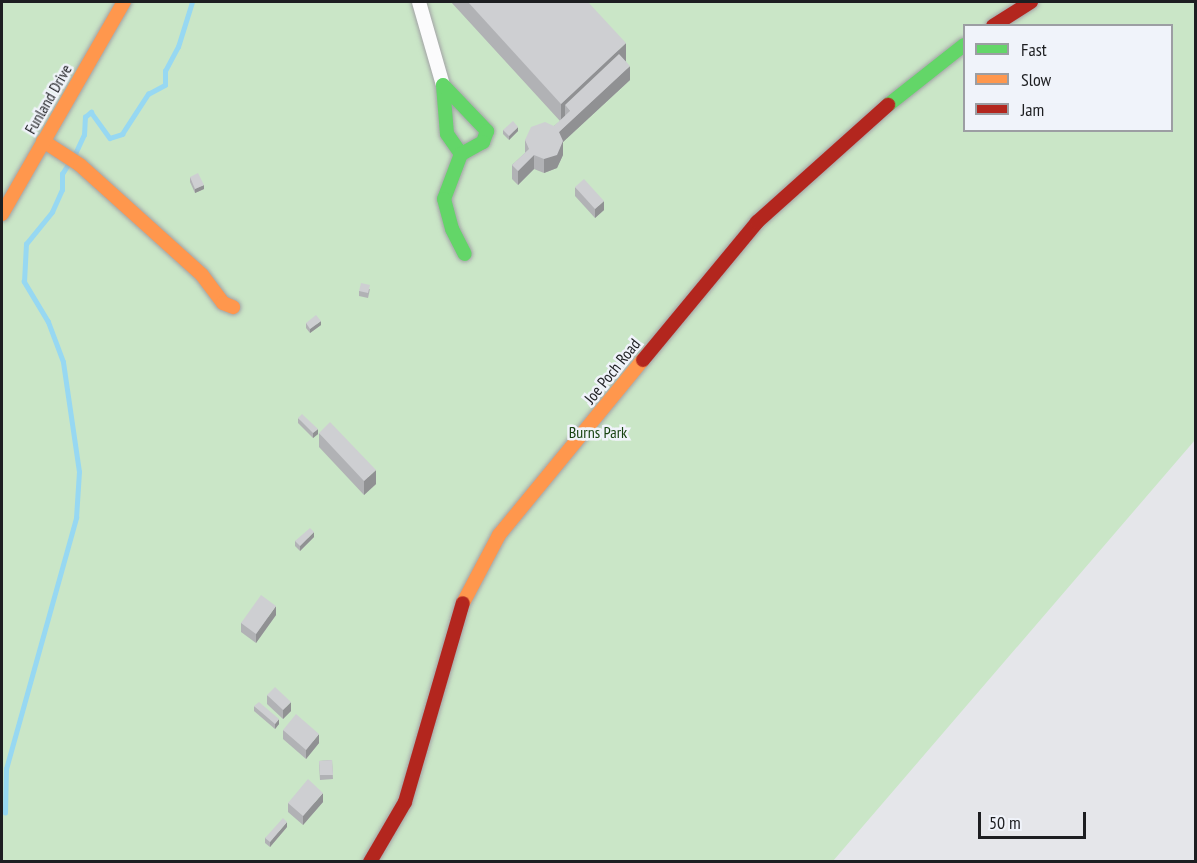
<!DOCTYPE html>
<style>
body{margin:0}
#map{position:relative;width:1197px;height:863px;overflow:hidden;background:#e5e6ea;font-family:"PT Sans Narrow",sans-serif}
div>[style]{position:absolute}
.green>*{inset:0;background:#cae6c7}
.stream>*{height:4.5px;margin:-2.25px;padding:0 2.25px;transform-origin:2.25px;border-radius:2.25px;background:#97d8f2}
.roads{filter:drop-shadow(0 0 2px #a2a2a5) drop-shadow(0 0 2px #a2a2a5)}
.street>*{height:14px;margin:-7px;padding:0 7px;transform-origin:7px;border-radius:7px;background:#fbfbfc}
.fast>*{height:14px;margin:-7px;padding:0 7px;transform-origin:7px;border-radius:7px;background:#63d668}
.slow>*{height:14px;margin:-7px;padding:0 7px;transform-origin:7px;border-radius:7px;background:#ff974d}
.jam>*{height:14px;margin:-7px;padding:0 7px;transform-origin:7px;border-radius:7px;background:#b3261e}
.wall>*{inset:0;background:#b1b2b5}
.shaded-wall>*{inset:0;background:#909193}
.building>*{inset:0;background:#cecfd2}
span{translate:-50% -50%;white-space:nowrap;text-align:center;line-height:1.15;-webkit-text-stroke:5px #f0f3fa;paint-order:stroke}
.street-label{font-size:16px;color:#1d1e21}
.park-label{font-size:16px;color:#174310}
.frame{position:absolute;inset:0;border:3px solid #1d1e21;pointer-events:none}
.legend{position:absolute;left:963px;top:24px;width:210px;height:108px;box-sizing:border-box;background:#f0f3fa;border:2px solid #9c9ea3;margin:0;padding:8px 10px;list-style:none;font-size:18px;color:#1d1e21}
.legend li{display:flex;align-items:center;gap:12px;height:30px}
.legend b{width:30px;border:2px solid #9c9ea3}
.scale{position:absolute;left:978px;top:812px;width:108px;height:27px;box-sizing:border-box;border:3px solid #1d1e21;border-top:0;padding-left:8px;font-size:18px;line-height:21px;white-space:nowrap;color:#1d1e21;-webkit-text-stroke:4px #f0f3fa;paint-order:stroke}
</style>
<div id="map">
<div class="green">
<i style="clip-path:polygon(evenodd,2px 2px,1195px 2px,1195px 440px,833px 861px,2px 862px,2px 2px,964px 26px,1172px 26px,1172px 130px,964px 130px,964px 26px)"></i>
</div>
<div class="stream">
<i style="left:74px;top:156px;width:23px;rotate:-65deg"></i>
<i style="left:84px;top:135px;width:18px;rotate:-87deg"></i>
<i style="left:85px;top:117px;width:8px;rotate:-40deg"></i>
<i style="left:91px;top:112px;width:32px;rotate:54deg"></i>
<i style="left:110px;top:138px;width:13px;rotate:-18deg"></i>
<i style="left:122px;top:134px;width:48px;rotate:-57deg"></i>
<i style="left:148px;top:94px;width:19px;rotate:-28deg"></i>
<i style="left:165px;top:85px;width:14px;rotate:-90deg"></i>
<i style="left:165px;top:71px;width:27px;rotate:-62deg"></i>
<i style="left:178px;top:47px;width:47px;rotate:-72.7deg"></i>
<i style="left:5px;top:813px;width:44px;rotate:-88.7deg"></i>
<i style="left:6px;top:769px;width:261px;rotate:-74.4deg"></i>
<i style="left:76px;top:518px;width:46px;rotate:-86.3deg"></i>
<i style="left:79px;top:472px;width:111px;rotate:-98.3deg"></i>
<i style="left:63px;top:362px;width:43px;rotate:-110.6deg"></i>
<i style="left:48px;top:322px;width:47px;rotate:-121deg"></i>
<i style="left:24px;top:282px;width:38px;rotate:-87deg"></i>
<i style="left:26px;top:244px;width:41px;rotate:-50.9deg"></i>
<i style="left:52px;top:212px;width:24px;rotate:-66deg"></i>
<i style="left:62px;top:190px;width:16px;rotate:-90deg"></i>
<i style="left:62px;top:174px;width:13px;rotate:-58deg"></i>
</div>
<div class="roads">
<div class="street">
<i style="left:419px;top:2px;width:86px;rotate:73.9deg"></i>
</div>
<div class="fast">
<i style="left:888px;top:105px;width:97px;rotate:-38.3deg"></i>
<i style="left:461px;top:154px;width:24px;rotate:-125deg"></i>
<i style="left:447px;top:134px;width:49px;rotate:-94.7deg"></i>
<i style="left:443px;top:85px;width:64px;rotate:46.3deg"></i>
<i style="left:487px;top:131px;width:12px;rotate:110deg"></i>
<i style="left:483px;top:142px;width:25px;rotate:151deg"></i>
<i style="left:461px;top:154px;width:48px;rotate:110.7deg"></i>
<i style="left:444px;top:199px;width:31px;rotate:75deg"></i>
<i style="left:452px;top:229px;width:28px;rotate:63deg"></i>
</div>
<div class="slow">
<i style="left:43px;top:141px;width:44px;rotate:33deg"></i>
<i style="left:80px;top:165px;width:164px;rotate:42deg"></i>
<i style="left:202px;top:275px;width:35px;rotate:53deg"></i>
<i style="left:223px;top:303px;width:11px;rotate:22deg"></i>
<i style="left:2px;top:214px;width:245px;rotate:-60.1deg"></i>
<i style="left:463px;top:603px;width:77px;rotate:-62.1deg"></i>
<i style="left:499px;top:535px;width:227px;rotate:-50.6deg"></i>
</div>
<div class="jam">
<i style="left:993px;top:26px;width:45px;rotate:-32.3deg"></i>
<i style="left:643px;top:360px;width:179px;rotate:-50.4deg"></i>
<i style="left:757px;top:222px;width:176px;rotate:-41.8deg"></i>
<i style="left:370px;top:862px;width:69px;rotate:-59.7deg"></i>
<i style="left:405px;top:802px;width:207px;rotate:-73.8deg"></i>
</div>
</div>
<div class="wall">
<i style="clip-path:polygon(451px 2px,588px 2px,626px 61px,630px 80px,563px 142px,563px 155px,557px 168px,544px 173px,534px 169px,518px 185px,512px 179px,512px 165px,525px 153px,525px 140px,554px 126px,560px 121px)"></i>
<i style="clip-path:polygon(503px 130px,518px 131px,509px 140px,503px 134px)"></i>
<i style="clip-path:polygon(190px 177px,204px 189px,195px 193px,190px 182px)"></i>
<i style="clip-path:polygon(575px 187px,604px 210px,595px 218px,575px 196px)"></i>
<i style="clip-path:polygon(370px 289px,368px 298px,359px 296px,359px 291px)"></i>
<i style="clip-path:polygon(306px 323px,321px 325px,310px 333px,306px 328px)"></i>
<i style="clip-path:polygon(298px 418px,318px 434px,313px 438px,298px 423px)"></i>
<i style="clip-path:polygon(319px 433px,376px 484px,364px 495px,319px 447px)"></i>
<i style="clip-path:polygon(314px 537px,300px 551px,295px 546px,295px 541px)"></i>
<i style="clip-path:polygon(276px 615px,256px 643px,241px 632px,241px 623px)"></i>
<i style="clip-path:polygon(267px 695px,291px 711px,283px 719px,267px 704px)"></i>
<i style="clip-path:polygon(254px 706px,279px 724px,275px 729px,254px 711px)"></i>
<i style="clip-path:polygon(283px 730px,319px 743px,306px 759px,283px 739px)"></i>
<i style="clip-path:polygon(332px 760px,333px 779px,320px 780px,319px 761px)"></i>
<i style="clip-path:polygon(323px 802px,303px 825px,288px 812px,288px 803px)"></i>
<i style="clip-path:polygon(287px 827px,270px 847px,265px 843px,265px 838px)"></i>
</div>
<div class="shaded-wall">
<i style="clip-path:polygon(626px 43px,626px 61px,570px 113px,570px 111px,565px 105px,565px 118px,561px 122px,561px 104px)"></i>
<i style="clip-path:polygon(630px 66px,630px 80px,563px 142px,563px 155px,557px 168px,544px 173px,544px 159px,559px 132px)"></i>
<i style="clip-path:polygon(518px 127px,518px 131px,509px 140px,509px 136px)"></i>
<i style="clip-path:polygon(534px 155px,534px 169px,518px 185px,518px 171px)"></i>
<i style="clip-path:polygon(204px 185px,204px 189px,195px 193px,195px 189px)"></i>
<i style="clip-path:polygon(604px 201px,604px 210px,595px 218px,595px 209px)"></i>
<i style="clip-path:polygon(321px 321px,321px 325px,310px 333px,310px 329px)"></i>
<i style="clip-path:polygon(318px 429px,318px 434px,313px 438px,313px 433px)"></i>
<i style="clip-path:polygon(376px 470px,376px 484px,364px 495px,364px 481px)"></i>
<i style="clip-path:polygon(314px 532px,314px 537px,300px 551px,300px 546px)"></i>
<i style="clip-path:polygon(276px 606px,276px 615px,256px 643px,256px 634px)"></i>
<i style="clip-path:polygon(291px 702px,291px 711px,283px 719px,283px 710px)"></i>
<i style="clip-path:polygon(279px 719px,279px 724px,275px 729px,275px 724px)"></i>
<i style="clip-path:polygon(319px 734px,319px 743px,306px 759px,306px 750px)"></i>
<i style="clip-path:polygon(323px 793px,323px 802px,303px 825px,303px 816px)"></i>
<i style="clip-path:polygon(287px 822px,287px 827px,270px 847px,270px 842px)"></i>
</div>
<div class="building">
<i style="clip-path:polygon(468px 2px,588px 2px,626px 43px,561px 104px)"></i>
<i style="clip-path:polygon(619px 54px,630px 66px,559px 132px,563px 141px,557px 155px,544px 159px,534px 155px,518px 171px,512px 165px,529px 149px,525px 140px,531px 127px,545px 122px,554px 126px,570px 111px,565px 105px)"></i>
<i style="clip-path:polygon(513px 121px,518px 127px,509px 136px,503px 130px)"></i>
<i style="clip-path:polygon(198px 173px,204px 185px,195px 189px,190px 177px)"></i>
<i style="clip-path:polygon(584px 179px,604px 201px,595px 209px,575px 187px)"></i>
<i style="clip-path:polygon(361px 283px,370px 285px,368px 293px,359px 291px)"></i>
<i style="clip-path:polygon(316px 315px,321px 321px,310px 329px,306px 323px)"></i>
<i style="clip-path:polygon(302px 414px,318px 429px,313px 433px,298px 418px)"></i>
<i style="clip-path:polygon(330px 422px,376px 470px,364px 481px,319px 433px)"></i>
<i style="clip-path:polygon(310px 528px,314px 532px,300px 546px,295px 541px)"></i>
<i style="clip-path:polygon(261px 595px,276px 606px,256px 634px,241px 623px)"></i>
<i style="clip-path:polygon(275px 687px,291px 702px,283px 710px,267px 695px)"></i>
<i style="clip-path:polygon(259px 702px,279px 719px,275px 724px,254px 706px)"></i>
<i style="clip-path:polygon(296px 714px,319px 734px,306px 750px,283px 730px)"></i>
<i style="clip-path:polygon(332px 760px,333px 775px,320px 775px,319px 761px)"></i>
<i style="clip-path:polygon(308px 779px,323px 793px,303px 816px,288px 803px)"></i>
<i style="clip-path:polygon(283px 818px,287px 822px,270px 842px,265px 838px)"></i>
</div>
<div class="street-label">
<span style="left:48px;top:99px;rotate:-60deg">Funland Drive</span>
<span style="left:612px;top:371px;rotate:-51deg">Joe Poch Road</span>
</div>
<div class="park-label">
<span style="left:598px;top:432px">Burns Park</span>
</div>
<div class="frame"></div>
<ul class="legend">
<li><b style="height:8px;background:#63d668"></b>Fast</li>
<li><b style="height:8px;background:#ff974d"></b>Slow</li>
<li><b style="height:8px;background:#b3261e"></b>Jam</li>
</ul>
<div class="scale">50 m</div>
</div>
